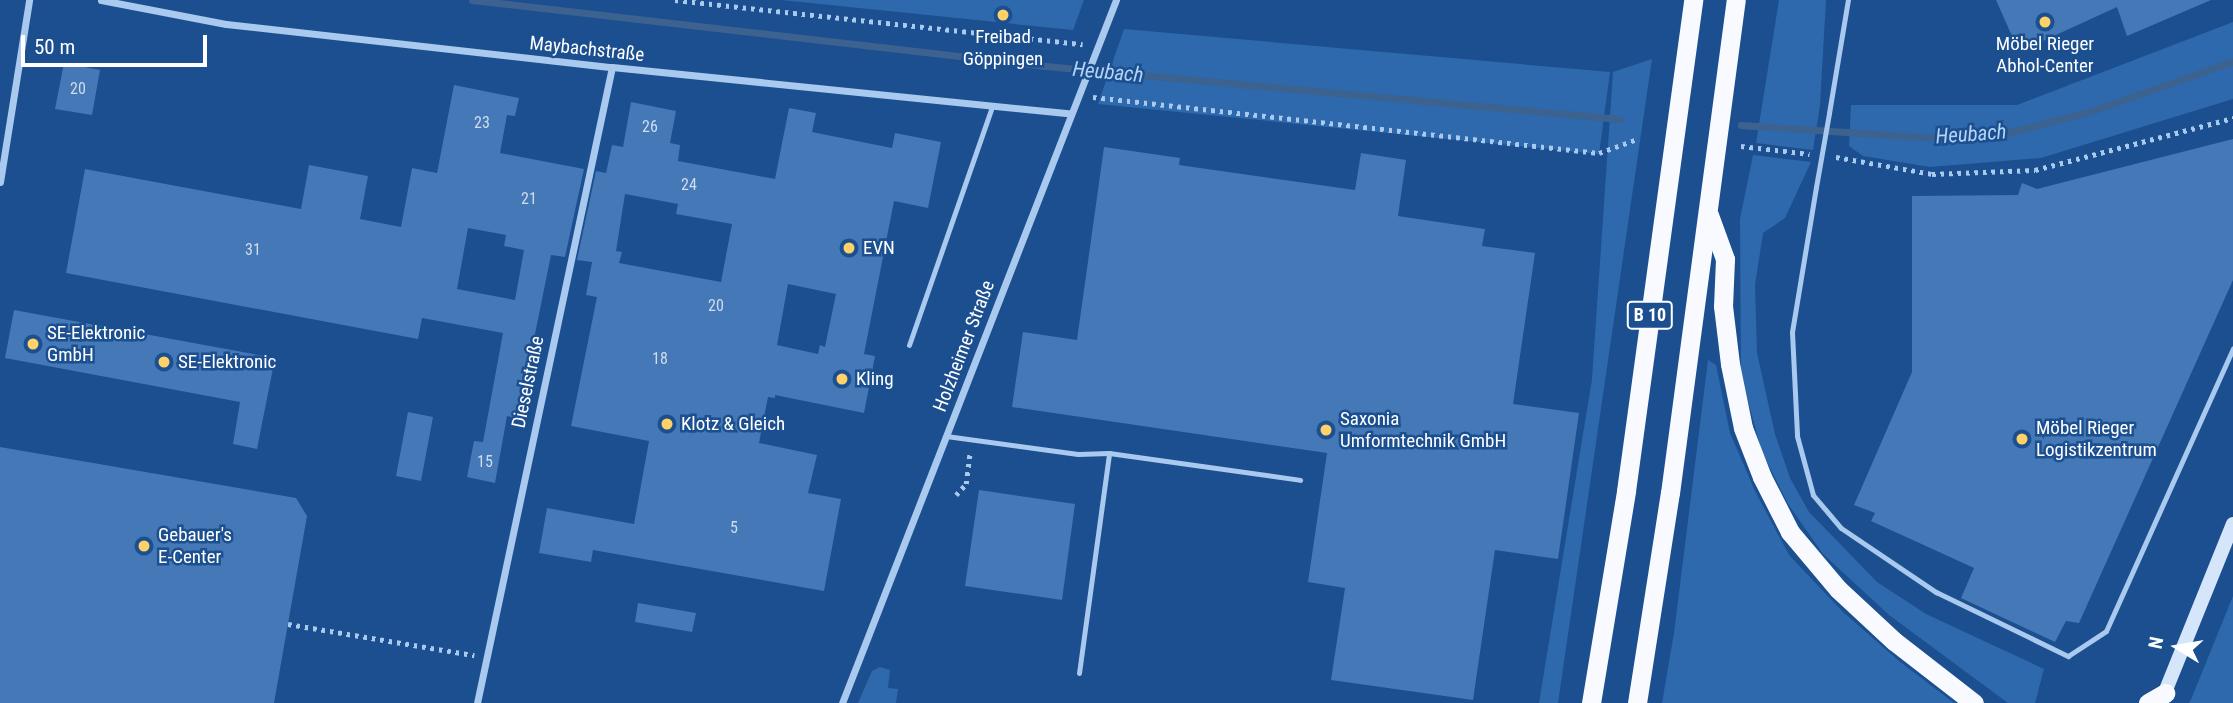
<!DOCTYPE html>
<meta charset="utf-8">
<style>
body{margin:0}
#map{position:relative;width:2233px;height:703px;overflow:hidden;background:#1b4f8f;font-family:"Roboto Condensed",sans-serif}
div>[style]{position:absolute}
.green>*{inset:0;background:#2e69ad}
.stream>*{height:7px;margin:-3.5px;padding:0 3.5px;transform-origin:3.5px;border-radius:3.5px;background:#3c6290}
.building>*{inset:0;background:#4478b7}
.path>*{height:4.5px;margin-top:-2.25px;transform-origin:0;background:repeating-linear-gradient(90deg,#a9c9ee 0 3.5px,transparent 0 8.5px)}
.service>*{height:5px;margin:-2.5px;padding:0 2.5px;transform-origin:2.5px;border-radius:2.5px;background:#a9c9ee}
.minor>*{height:7px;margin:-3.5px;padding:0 3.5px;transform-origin:3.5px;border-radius:3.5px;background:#a9c9ee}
.secondary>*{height:14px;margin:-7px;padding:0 7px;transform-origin:7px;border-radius:7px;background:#d6e6fa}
.trunk>*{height:19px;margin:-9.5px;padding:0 9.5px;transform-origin:9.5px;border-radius:9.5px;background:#f8faff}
.service-bridge>*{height:5px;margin:-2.5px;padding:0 2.5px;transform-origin:2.5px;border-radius:2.5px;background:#a9c9ee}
.dots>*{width:19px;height:19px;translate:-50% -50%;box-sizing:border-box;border:4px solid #1b4f8f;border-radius:50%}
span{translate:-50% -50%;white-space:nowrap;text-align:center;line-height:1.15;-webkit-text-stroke:5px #1b4f8f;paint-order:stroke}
.number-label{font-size:16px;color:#d0dded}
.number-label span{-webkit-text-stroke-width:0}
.shield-label span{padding:2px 5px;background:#1b4f8f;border:2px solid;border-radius:5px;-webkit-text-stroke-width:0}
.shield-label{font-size:18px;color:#fff;font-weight:700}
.poi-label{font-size:19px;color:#fff}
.left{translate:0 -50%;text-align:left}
.street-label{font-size:19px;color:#fff}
.water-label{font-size:21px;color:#b5d3f5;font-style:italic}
.north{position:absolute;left:2142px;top:612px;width:70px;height:70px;-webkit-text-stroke:5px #1b4f8f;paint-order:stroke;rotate:281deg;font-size:19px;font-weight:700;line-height:28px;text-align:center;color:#fff}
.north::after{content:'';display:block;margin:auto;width:24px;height:32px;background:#fff;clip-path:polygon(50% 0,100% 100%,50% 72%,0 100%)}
.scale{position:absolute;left:21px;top:35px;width:186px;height:32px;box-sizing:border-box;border:4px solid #fff;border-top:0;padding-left:9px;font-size:21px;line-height:24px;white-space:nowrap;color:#fff;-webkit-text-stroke:5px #1b4f8f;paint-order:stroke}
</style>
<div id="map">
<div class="green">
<i style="clip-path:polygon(781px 0,1084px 0,1073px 30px)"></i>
<i style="clip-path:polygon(1779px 0,1826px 0,1820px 105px,1813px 150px,1756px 143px)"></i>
<i style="clip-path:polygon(2233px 22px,2233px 99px,2041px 158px,1930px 167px,1863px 156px,1849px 146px,1851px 105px,2017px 105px)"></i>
<i style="clip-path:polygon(1124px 29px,1610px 72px,1599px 154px,1098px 104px)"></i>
<i style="clip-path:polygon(1652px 59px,1558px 703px,1539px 703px,1592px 379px,1613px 72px)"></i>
<i style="clip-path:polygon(1753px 155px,1811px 162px,1785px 218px,1763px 233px,1755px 285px,1757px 353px,1775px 434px,1790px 478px,1809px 512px,1877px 582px,1926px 614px,2044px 669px,2035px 703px,2008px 703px,1889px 615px,1823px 554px,1788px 504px,1762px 452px,1741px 376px,1740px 219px)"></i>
<i style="clip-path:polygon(1708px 360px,1716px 365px,1730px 433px,1755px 491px,1789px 555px,1843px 612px,1899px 661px,1954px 703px,1662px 703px,1674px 633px)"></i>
<i style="clip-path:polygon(2233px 596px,2233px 703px,2189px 703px,2192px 697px)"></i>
<i style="clip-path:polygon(880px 667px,890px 670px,888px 688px,898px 689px,896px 703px,858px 703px,872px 671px)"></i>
</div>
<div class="stream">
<i style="left:472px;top:0;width:577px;rotate:6.57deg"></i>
<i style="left:1045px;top:66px;width:577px;rotate:5.27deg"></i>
<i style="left:1741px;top:125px;width:181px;rotate:3.8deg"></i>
<i style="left:1922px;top:137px;width:78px;rotate:-1.5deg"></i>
<i style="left:2000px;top:135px;width:98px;rotate:-14.7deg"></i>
<i style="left:2095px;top:110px;width:146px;rotate:-19.5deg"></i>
</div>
<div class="building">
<i style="clip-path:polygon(1996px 0,2211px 0,2127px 36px,2117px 7px,2019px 52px)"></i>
<i style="clip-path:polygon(64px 63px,100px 70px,92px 115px,55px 109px)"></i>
<i style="clip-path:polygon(evenodd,454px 85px,519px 98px,515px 116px,507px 115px,500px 153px,584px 169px,565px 257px,551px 255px,518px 418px,507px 416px,495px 483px,467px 477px,474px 441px,483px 442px,503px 333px,422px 318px,418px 339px,66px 273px,85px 169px,301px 209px,309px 165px,368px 176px,360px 219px,401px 227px,412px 168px,437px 173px,454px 85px,468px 228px,506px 235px,504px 246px,524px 250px,515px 300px,457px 289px,468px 228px)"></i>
<i style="clip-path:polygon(evenodd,631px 102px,676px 111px,670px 143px,680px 145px,678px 161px,775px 179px,789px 108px,816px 113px,812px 132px,892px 148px,895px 133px,941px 142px,928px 208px,894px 201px,864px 354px,875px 356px,864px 413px,775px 395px,775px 398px,768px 397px,759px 443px,817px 455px,808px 493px,841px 499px,824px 591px,593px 550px,591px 562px,539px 553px,547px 508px,634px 524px,649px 441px,571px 426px,597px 297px,586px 295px,592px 262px,577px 260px,596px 171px,606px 173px,612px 145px,623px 147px,631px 102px,625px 194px,678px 204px,676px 214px,732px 224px,721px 282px,619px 263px,622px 252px,616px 251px,625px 194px,631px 102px,788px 284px,836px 294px,825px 347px,820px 345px,818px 354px,777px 345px,788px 284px)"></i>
<i style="clip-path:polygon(2233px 139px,2233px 280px,2079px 623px,2066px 621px,2055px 642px,1961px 598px,1974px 568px,1871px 521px,1875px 513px,1854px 505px,1912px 372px,1912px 196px,2018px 195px,2022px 183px,2037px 189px)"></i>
<i style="clip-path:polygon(1104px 147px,1180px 158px,1179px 165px,1355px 190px,1361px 153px,1406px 160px,1398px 216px,1485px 229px,1482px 246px,1535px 253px,1513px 404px,1579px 413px,1558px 559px,1495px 550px,1473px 700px,1331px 680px,1345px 588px,1308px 582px,1327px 453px,1012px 407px,1023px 332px,1077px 340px)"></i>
<i style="clip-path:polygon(14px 310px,275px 358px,257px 449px,233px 444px,240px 402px,5px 358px)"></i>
<i style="clip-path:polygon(408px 412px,433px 417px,421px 481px,396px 476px)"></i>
<i style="clip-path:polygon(0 447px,296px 498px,307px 516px,274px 703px,0 703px)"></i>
<i style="clip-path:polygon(979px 490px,1075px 504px,1062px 600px,965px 586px)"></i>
<i style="clip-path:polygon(638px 603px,696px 613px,692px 632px,635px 622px)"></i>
</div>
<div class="path">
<i style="left:675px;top:0;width:410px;rotate:6.2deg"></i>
<i style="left:1093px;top:97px;width:509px;rotate:6.32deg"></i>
<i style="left:1599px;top:153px;width:38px;rotate:-20deg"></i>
<i style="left:1741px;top:146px;width:69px;rotate:6.6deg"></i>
<i style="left:1836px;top:157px;width:97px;rotate:10deg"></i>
<i style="left:1932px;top:174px;width:103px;rotate:-2.2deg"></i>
<i style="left:2035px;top:170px;width:205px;rotate:-14.7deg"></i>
<i style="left:956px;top:495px;width:15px;rotate:-48deg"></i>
<i style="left:966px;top:484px;width:33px;rotate:-83deg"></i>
<i style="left:288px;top:624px;width:189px;rotate:9.5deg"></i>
</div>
<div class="service">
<i style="left:1829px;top:113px;width:115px;rotate:-80.5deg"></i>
<i style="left:1816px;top:187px;width:147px;rotate:99.4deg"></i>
<i style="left:1792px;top:332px;width:104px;rotate:87.2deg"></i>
<i style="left:1797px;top:436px;width:61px;rotate:74.8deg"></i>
<i style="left:1813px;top:495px;width:43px;rotate:49.7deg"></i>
<i style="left:1841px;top:528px;width:115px;rotate:34deg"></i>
<i style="left:1936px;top:592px;width:147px;rotate:25.9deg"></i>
<i style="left:2068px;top:656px;width:45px;rotate:-33.3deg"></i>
<i style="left:2106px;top:631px;width:310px;rotate:-65.8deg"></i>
<i style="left:909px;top:345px;width:253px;rotate:-70.8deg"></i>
<i style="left:946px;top:436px;width:133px;rotate:7.8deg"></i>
<i style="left:1078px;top:454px;width:31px;rotate:-2deg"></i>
<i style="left:1109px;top:453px;width:193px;rotate:8deg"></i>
<i style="left:1079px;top:673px;width:222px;rotate:-82.2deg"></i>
</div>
<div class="minor">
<i style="left:101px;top:0;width:127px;rotate:10.9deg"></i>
<i style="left:226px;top:24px;width:388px;rotate:6.4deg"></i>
<i style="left:612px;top:67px;width:461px;rotate:5.8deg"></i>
<i style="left:0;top:182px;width:184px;rotate:-80.9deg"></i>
<i style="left:477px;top:703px;width:650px;rotate:-78.02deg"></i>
<i style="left:842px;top:703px;width:755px;rotate:-68.71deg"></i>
</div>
<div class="secondary">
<i style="left:2161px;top:702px;width:192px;rotate:-68deg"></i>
</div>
<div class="trunk">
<i style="left:1709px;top:215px;width:47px;rotate:70deg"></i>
<i style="left:1725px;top:259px;width:47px;rotate:92.4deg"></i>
<i style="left:1723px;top:306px;width:58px;rotate:83.1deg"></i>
<i style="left:1730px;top:364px;width:65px;rotate:78.5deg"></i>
<i style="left:1743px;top:428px;width:53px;rotate:68.8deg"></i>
<i style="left:1762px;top:477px;width:62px;rotate:63deg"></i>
<i style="left:1790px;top:532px;width:75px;rotate:49.9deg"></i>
<i style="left:1838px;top:589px;width:76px;rotate:42.9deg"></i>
<i style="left:1894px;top:641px;width:101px;rotate:37.8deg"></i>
<i style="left:1591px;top:703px;width:215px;rotate:-80.6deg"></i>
<i style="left:1626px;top:491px;width:496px;rotate:-82.2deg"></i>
<i style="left:1637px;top:703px;width:213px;rotate:-81.1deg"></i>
<i style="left:1670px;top:493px;width:497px;rotate:-82.4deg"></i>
<i style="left:2148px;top:703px;width:20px;rotate:-30deg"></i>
</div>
<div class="service-bridge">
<i style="left:1816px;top:187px;width:75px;rotate:-80deg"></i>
</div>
<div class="dots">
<i style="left:1003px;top:15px;background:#ffd166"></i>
<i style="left:2045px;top:22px;background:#ffd166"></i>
<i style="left:849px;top:248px;background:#ffd166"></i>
<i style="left:33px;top:344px;background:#ffd166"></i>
<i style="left:164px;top:362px;background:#ffd166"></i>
<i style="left:842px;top:379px;background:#ffd166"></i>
<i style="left:667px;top:424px;background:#ffd166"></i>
<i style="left:1326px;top:430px;background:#ffd166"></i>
<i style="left:2022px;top:439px;background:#ffd166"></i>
<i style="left:144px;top:546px;background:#ffd166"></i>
</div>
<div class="number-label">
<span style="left:78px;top:89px">20</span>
<span style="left:482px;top:123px">23</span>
<span style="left:650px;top:127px">26</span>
<span style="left:689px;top:185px">24</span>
<span style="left:529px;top:199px">21</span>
<span style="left:253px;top:250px">31</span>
<span style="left:716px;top:306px">20</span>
<span style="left:660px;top:359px">18</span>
<span style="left:485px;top:462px">15</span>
<span style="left:734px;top:528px">5</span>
</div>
<div class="shield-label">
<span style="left:1650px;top:315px">B 10</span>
</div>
<div class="poi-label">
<span style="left:1003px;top:48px">Freibad<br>Göppingen</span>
<span style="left:2045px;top:55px">Möbel Rieger<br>Abhol-Center</span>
<span class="left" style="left:863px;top:248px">EVN</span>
<span class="left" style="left:47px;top:344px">SE-Elektronic<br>GmbH</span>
<span class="left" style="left:178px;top:362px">SE-Elektronic</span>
<span class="left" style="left:856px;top:379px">Kling</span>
<span class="left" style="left:1340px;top:430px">Saxonia<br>Umformtechnik GmbH</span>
<span class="left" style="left:681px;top:424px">Klotz &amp; Gleich</span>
<span class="left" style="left:2036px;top:439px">Möbel Rieger<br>Logistikzentrum</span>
<span class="left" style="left:158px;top:546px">Gebauer's<br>E-Center</span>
</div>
<div class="street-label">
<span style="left:587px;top:49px;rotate:6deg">Maybachstraße</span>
<span style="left:964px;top:346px;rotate:-69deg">Holzheimer Straße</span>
<span style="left:528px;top:382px;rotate:-78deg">Dieselstraße</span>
</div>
<div class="water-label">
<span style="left:1108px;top:72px;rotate:5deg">Heubach</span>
<span style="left:1971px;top:134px;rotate:-4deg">Heubach</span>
</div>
<div class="north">N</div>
<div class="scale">50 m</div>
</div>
